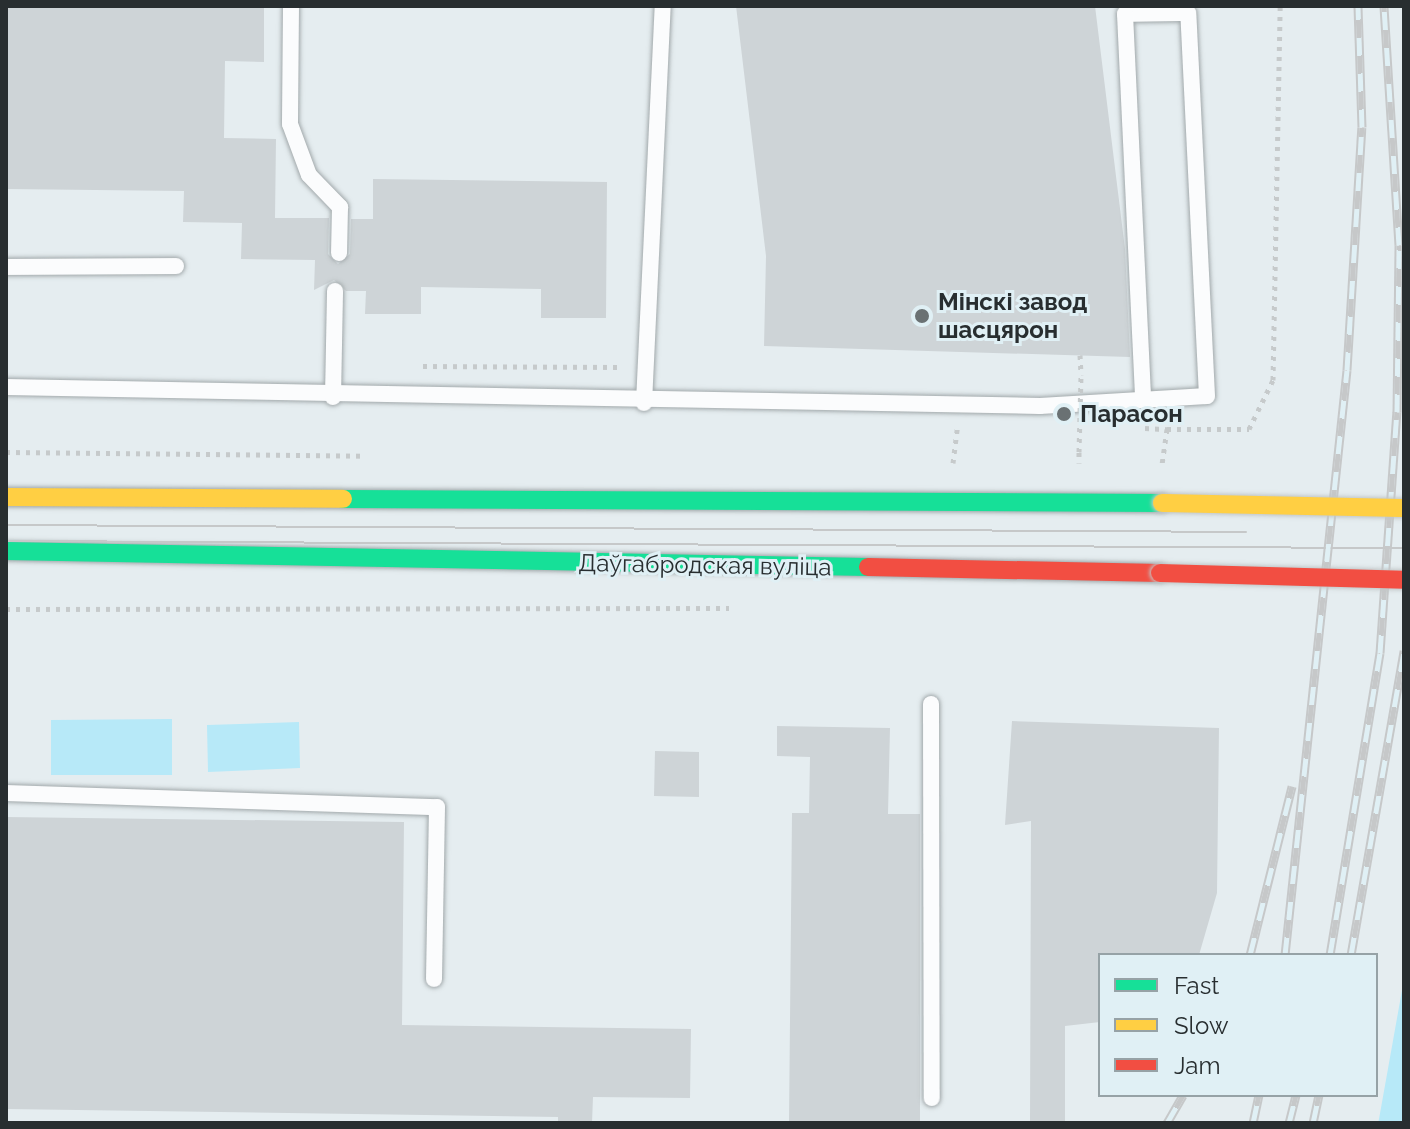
<!DOCTYPE html>
<meta charset="utf-8">
<style>
body{margin:0}
#map{position:relative;width:1410px;height:1129px;overflow:hidden;background:#e5edf0;font-family:Raleway,sans-serif}
div>[style]{position:absolute}
.green>*{inset:0;background:#b7e9f8}
.building>*{inset:0;background:#ced4d7}
.path>*{height:5px;margin-top:-2.5px;transform-origin:0;background:repeating-linear-gradient(90deg,#c6cacb 0 4px,transparent 0 10px)}
.roads{filter:drop-shadow(0 0 2px #a2a9ab) drop-shadow(0 0 2px #a2a9ab)}
.lane>*{height:16px;margin:-8px;padding:0 8px;transform-origin:8px;border-radius:8px;background:#fbfcfd}
.fast>*{height:18px;margin:-9px;padding:0 9px;transform-origin:9px;border-radius:9px;background:#16e098}
.slow>*{height:18px;margin:-9px;padding:0 9px;transform-origin:9px;border-radius:9px;background:#ffcf43}
.jam>*{height:18px;margin:-9px;padding:0 9px;transform-origin:9px;border-radius:9px;background:#f24e42}
.tram>*{height:2px;margin:-1px;padding:0 1px;transform-origin:1px;border-radius:1px;background:#c6c8c9}
.rail>*{height:9px;margin-top:-4.5px;transform-origin:0;background:repeating-linear-gradient(90deg,#e0f0f5 0 18px,#c6c8c9 0 36px);box-sizing:border-box;border-block:2px solid #c6c8c9}
.path-bridge>*{height:5px;margin-top:-2.5px;transform-origin:0;background:repeating-linear-gradient(90deg,#c6cacb 0 4px,transparent 0 10px)}
.bridges{filter:drop-shadow(0 0 2px #c2c7c8) drop-shadow(0 0 2px #c2c7c8)}
.slow-bridge>*{height:18px;margin:-9px;padding:0 9px;transform-origin:9px;border-radius:9px;background:#ffcf43}
.jam-bridge>*{height:18px;margin:-9px;padding:0 9px;transform-origin:9px;border-radius:9px;background:#f24e42}
.dots>*{width:22px;height:22px;translate:-50% -50%;box-sizing:border-box;border:4px solid #e0f0f5;border-radius:50%}
span{translate:-50% -50%;white-space:nowrap;text-align:center;line-height:1.15;-webkit-text-stroke:6px #e0f0f5;paint-order:stroke}
.poi-label{font-size:24px;color:#282e30;font-weight:700}
.left{translate:0 -50%;text-align:left}
.street-label{font-size:24px;color:#282e30}
.frame{position:absolute;inset:0;border:8px solid #282e30;pointer-events:none}
.legend{position:absolute;left:1098px;top:953px;width:280px;height:144px;box-sizing:border-box;background:#e0f0f5;border:2px solid #96a2a6;margin:0;padding:10px 14px;list-style:none;font-size:24px;color:#282e30}
.legend li{display:flex;align-items:center;gap:16px;height:40px}
.legend b{width:40px;border:2px solid #96a2a6}
</style>
<div id="map">
<div class="green">
<i style="clip-path:polygon(172px 719px,172px 775px,51px 775px,51px 720px)"></i>
<i style="clip-path:polygon(299px 722px,300px 768px,208px 772px,207px 725px)"></i>
<i style="clip-path:polygon(1404px 979px,1404px 1123px,1378px 1123px,1379px 1119px)"></i>
</div>
<div class="building">
<i style="clip-path:polygon(6px 6px,264px 6px,264px 62px,225px 61px,224px 138px,276px 139px,275px 218px,329px 218px,328px 254px,338px 264px,350px 254px,351px 219px,373px 219px,373px 179px,607px 182px,606px 318px,541px 318px,541px 289px,421px 287px,421px 314px,365px 314px,366px 291px,346px 291px,334px 280px,314px 290px,315px 260px,241px 259px,242px 223px,183px 222px,184px 191px,6px 189px)"></i>
<i style="clip-path:polygon(736px 6px,1095px 6px,1125px 249px,1130px 357px,764px 346px,766px 256px)"></i>
<i style="clip-path:polygon(1012px 721px,1219px 728px,1217px 893px,1199px 955px,1100px 955px,1100px 1022px,1065px 1026px,1065px 1123px,1030px 1123px,1031px 821px,1005px 825px)"></i>
<i style="clip-path:polygon(777px 726px,890px 728px,888px 814px,920px 814px,920px 1123px,789px 1123px,792px 813px,809px 813px,810px 757px,777px 756px)"></i>
<i style="clip-path:polygon(655px 751px,699px 752px,699px 797px,654px 796px)"></i>
<i style="clip-path:polygon(6px 817px,404px 822px,402px 1025px,691px 1029px,690px 1098px,593px 1097px,592px 1123px,558px 1123px,558px 1117px,6px 1109px)"></i>
</div>
<div class="path">
<i style="left:1080px;top:355px;width:20px;rotate:87deg"></i>
<i style="left:423px;top:366px;width:198px;rotate:0.3deg"></i>
<i style="left:1145px;top:428px;width:22px;rotate:3deg"></i>
<i style="left:1167px;top:429px;width:36px;rotate:98deg"></i>
<i style="left:1167px;top:429px;width:82px"></i>
<i style="left:1249px;top:429px;width:55px;rotate:-63.9deg"></i>
<i style="left:1273px;top:380px;width:374px;rotate:-88.9deg"></i>
<i style="left:6px;top:452px;width:359px;rotate:0.6deg"></i>
<i style="left:1079px;top:452px;width:11px;rotate:90deg"></i>
<i style="left:953px;top:463px;width:35px;rotate:-83deg"></i>
<i style="left:6px;top:609px;width:723px;rotate:-0.08deg"></i>
</div>
<div class="roads">
<div class="lane">
<i style="left:291px;top:6px;width:118px;rotate:90.5deg"></i>
<i style="left:290px;top:124px;width:54px;rotate:69.6deg"></i>
<i style="left:309px;top:175px;width:45px;rotate:45.9deg"></i>
<i style="left:340px;top:207px;width:46px;rotate:91.2deg"></i>
<i style="left:6px;top:267px;width:170px;rotate:-0.3deg"></i>
<i style="left:6px;top:387px;width:1034px;rotate:1.05deg"></i>
<i style="left:1040px;top:406px;width:167px;rotate:-3.4deg"></i>
<i style="left:1207px;top:396px;width:383px;rotate:-92.8deg"></i>
<i style="left:1188px;top:13px;width:63px;rotate:179.1deg"></i>
<i style="left:1125px;top:14px;width:384px;rotate:87.3deg"></i>
<i style="left:333px;top:397px;width:106px;rotate:-88.9deg"></i>
<i style="left:644px;top:403px;width:397px;rotate:-87.3deg"></i>
<i style="left:931px;top:704px;width:394px;rotate:89.9deg"></i>
<i style="left:6px;top:793px;width:431px;rotate:1.9deg"></i>
<i style="left:437px;top:807px;width:172px;rotate:91deg"></i>
</div>
<div class="fast">
<i style="left:343px;top:499px;width:819px;rotate:0.28deg"></i>
<i style="left:6px;top:551px;width:862px;rotate:1.06deg"></i>
</div>
<div class="slow">
<i style="left:6px;top:497px;width:337px;rotate:0.3deg"></i>
</div>
<div class="jam">
<i style="left:868px;top:567px;width:292px;rotate:1.2deg"></i>
</div>
</div>
<div class="tram">
<i style="left:6px;top:525px;width:1240px;rotate:0.32deg"></i>
<i style="left:6px;top:541px;width:1398px;rotate:0.29deg"></i>
</div>
<div class="rail">
<i style="left:1250px;top:955px;width:174px;rotate:-76deg"></i>
<i style="left:1285px;top:955px;width:588px;rotate:-83.95deg"></i>
<i style="left:1347px;top:370px;width:243px;rotate:-86.5deg"></i>
<i style="left:1362px;top:127px;width:121px;rotate:-91.9deg"></i>
<i style="left:1330px;top:955px;width:306px;rotate:-80.6deg"></i>
<i style="left:1380px;top:653px;width:242px;rotate:-86deg"></i>
<i style="left:1397px;top:412px;width:167px;rotate:-89.3deg"></i>
<i style="left:1399px;top:245px;width:239px;rotate:-93.6deg"></i>
<i style="left:1351px;top:955px;width:309px;rotate:-80.1deg"></i>
<i style="left:1167px;top:1123px;width:32px;rotate:-60deg"></i>
<i style="left:1253px;top:1123px;width:29px;rotate:-78deg"></i>
<i style="left:1289px;top:1123px;width:29px;rotate:-76deg"></i>
<i style="left:1313px;top:1123px;width:29px;rotate:-78deg"></i>
</div>
<div class="path-bridge">
<i style="left:1079px;top:452px;width:77px;rotate:-88.5deg"></i>
</div>
<div class="bridges">
<div class="slow-bridge">
<i style="left:1162px;top:503px;width:242px;rotate:1.2deg"></i>
</div>
<div class="jam-bridge">
<i style="left:1160px;top:573px;width:244px;rotate:1.6deg"></i>
</div>
</div>
<div class="dots">
<i style="left:922px;top:316px;background:#6a7173"></i>
<i style="left:1064px;top:414px;background:#6a7173"></i>
</div>
<div class="poi-label">
<span class="left" style="left:938px;top:316px">Мінскі завод<br>шасцярон</span>
<span class="left" style="left:1080px;top:414px">Парасон</span>
</div>
<div class="street-label">
<span style="left:705px;top:565px;rotate:1deg">Даўгабродская вуліца</span>
</div>
<div class="frame"></div>
<ul class="legend">
<li><b style="height:10px;background:#16e098"></b>Fast</li>
<li><b style="height:10px;background:#ffcf43"></b>Slow</li>
<li><b style="height:10px;background:#f24e42"></b>Jam</li>
</ul>
</div>
